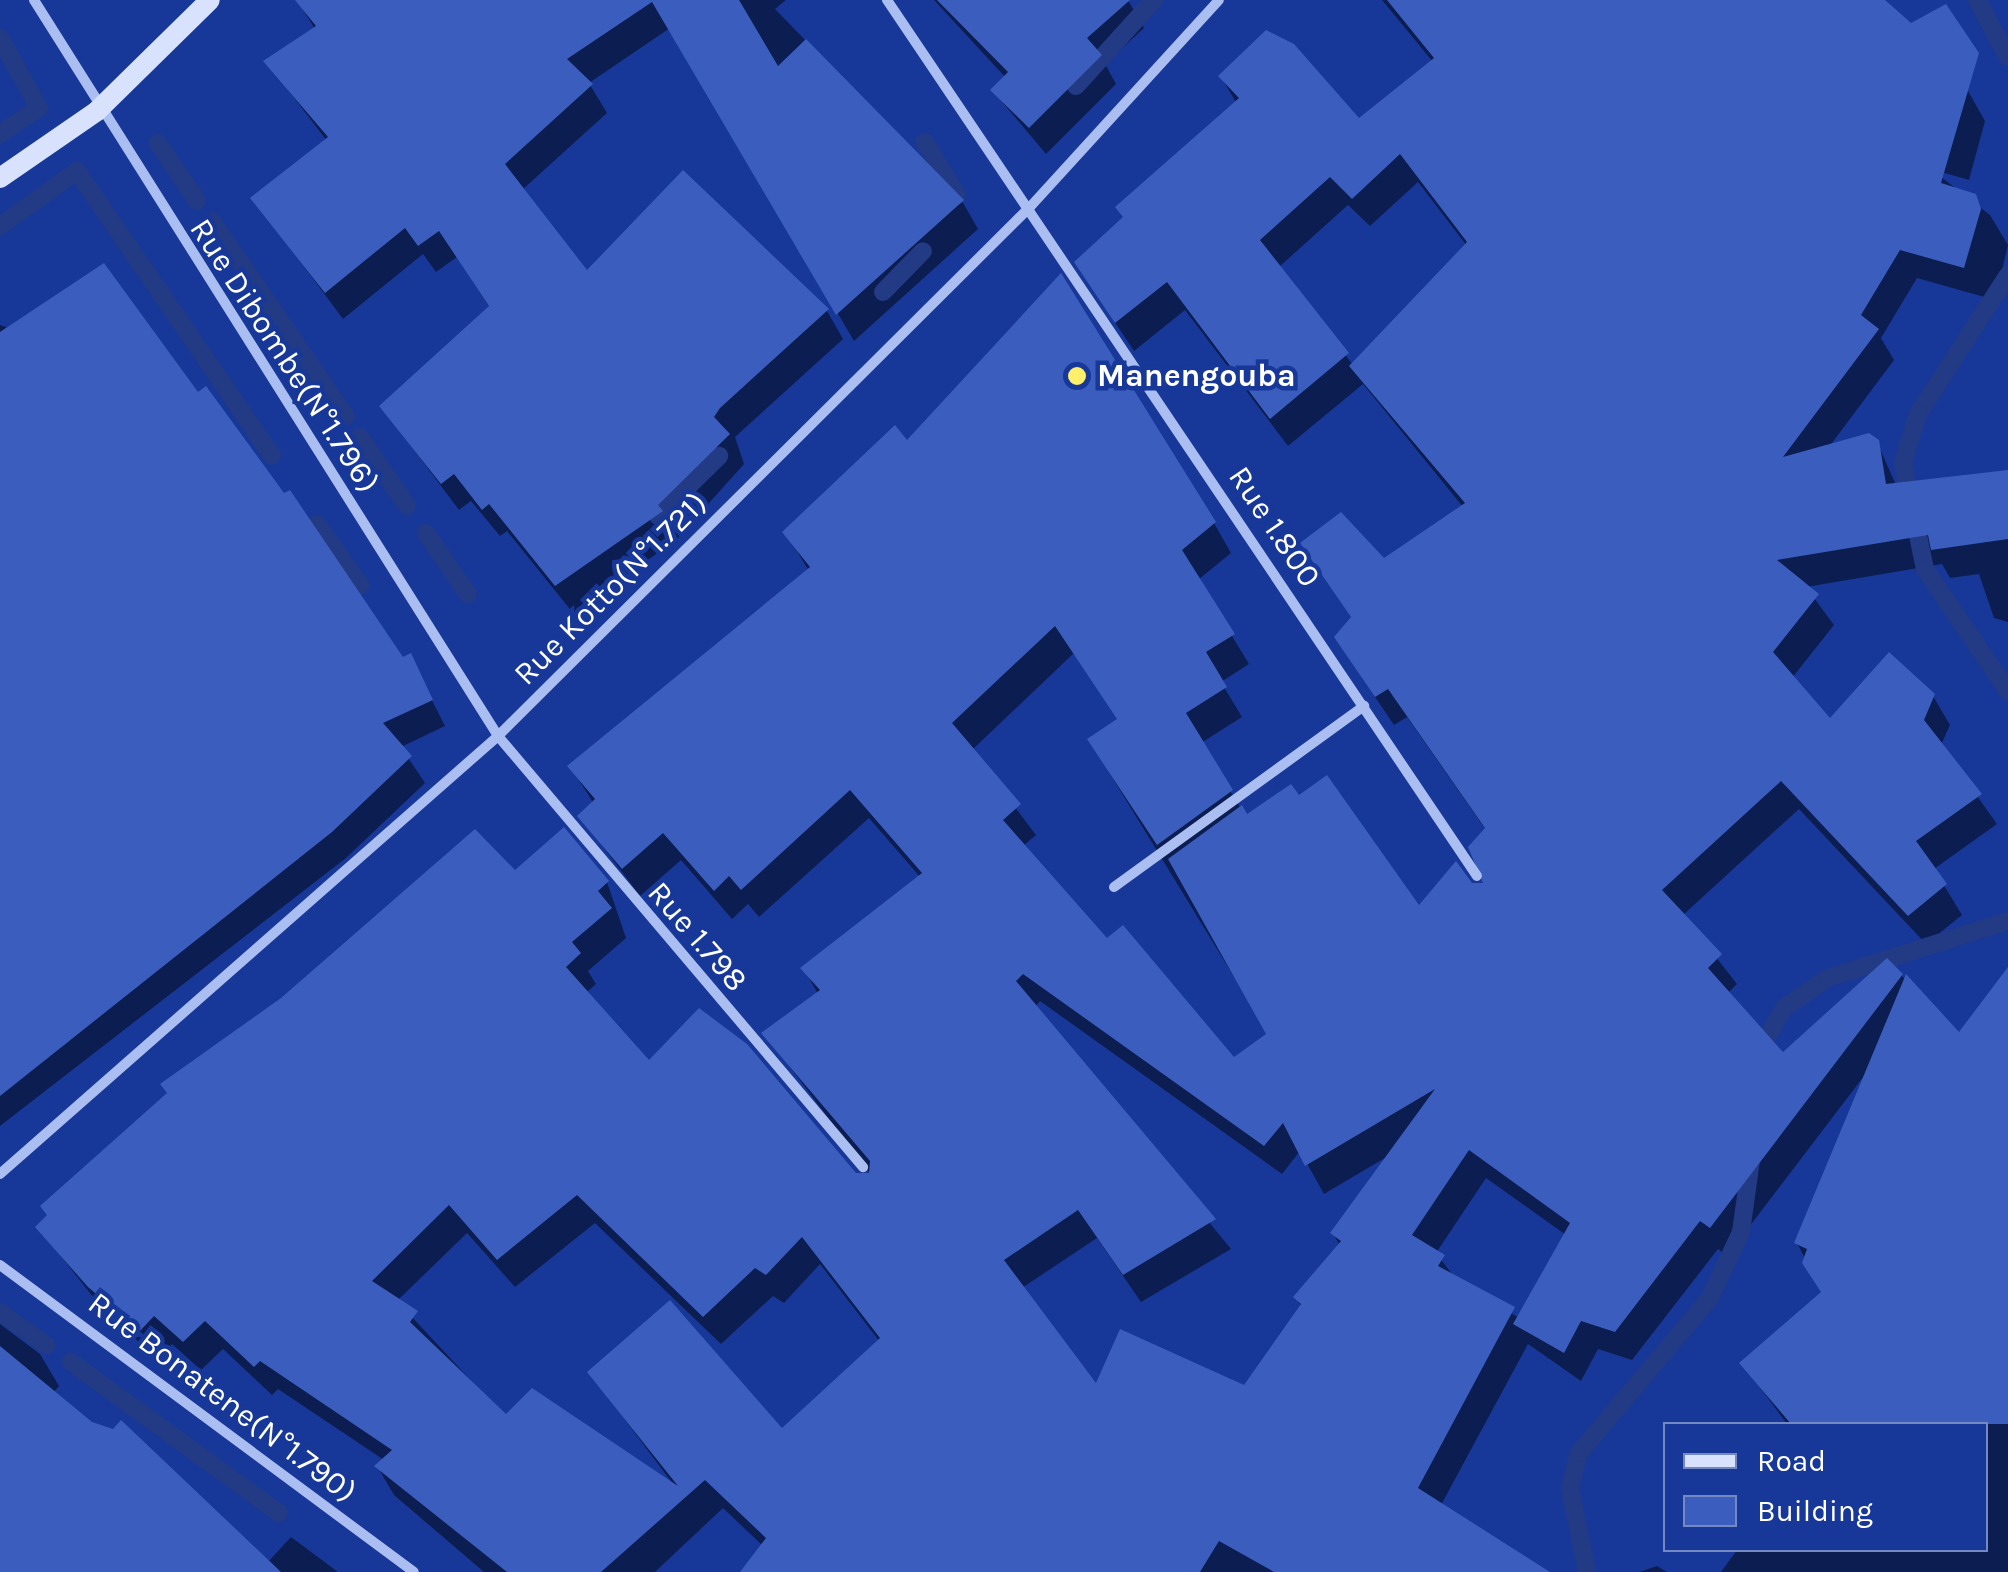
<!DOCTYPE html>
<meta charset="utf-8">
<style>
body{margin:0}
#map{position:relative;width:2008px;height:1572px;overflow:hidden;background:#173898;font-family:Karla,sans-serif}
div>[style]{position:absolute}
.shadow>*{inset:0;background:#0007}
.stream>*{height:18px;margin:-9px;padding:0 9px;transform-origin:9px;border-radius:9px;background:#233b85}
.building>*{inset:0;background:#3b5ebe}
.street>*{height:10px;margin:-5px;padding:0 5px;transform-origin:5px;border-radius:5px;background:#aabef2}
.secondary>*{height:20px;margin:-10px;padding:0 10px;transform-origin:10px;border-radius:10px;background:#d9e2fc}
.dots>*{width:28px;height:28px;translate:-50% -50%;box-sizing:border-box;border:5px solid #173898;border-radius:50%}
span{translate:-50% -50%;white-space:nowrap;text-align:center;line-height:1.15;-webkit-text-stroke:9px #173898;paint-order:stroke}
.street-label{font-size:32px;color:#fff}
.poi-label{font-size:32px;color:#fff;font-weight:700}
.left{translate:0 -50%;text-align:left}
.legend{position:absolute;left:1663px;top:1422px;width:325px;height:130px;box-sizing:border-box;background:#173898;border:2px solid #7488c1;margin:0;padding:12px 18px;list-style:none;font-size:30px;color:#fff}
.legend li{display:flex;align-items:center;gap:20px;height:50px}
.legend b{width:50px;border:2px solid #7488c1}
</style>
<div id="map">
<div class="shadow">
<i style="clip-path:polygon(297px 0,786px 0,775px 9px,962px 201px,978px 229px,854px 341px,670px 28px,589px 83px,607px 113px,522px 190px,587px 274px,683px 173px,827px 311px,843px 339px,735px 437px,744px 464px,676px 540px,573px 613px,507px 531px,500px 536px,471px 501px,459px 510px,382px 407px,490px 308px,457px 257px,436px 272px,423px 254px,343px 319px,254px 199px,327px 141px,267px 62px,315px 29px)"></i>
<i style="clip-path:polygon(934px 0,1128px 0,1144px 28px,1105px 64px,1116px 84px,1046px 154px,993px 91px,1006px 78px)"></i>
<i style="clip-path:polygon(evenodd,1382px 0,1865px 0,1968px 91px,1985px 121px,1969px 180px,1931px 169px,1990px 215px,2008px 245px,1995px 300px,1917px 278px,1881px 338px,1894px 360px,1829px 447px,1877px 442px,1896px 485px,2008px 479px,2008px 622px,1994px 618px,1979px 574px,1950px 578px,1942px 564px,1806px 587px,1834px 625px,1792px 678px,1830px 721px,1933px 696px,1950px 725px,1941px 745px,1997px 824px,1934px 869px,1962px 915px,1926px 944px,1799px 809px,1683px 915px,1737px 984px,1727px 994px,1783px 1055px,1901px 975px,1959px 1036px,2008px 975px,2008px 1572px,1721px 1572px,1737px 1550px,1986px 1550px,1986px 1424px,1787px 1424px,1742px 1363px,1823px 1293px,1797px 1243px,1864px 1076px,1727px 1256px,1718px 1249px,1632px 1360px,1598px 1349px,1581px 1381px,1528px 1344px,1441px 1505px,1528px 1572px,743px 1572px,763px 1546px,723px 1508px,655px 1572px,484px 1572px,394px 1495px,377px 1466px,384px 1460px,278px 1389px,272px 1395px,223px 1349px,201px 1370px,172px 1344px,158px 1358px,108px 1316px,38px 1227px,515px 873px,607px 882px,626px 938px,588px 971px,596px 984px,586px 993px,649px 1063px,855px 1175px,872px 1176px,765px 1034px,818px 994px,804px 969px,921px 878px,869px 818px,759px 917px,748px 904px,732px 919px,681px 860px,640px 896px,580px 816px,594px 804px,570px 766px,809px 571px,786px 533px,907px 444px,1214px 523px,1231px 553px,1198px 580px,1249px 664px,1221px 682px,1242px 717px,1201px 743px,1246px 817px,1419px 909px,1486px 885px,1486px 830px,1407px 717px,1394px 725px,1354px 666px,1337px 637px,1353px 620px,1303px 543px,1384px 562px,1463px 507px,1363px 384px,1288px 446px,1185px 310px,1134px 351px,1094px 291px,1125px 219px,1237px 104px,1221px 77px,1358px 121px,1433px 62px,1382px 0,1418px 182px,1467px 246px,1353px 365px,1279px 267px,1348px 205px,1370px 226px,1418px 182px,1382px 0,1074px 653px,1119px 721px,1107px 769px,1269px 1034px,1233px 1060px,1106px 941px,1023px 846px,1036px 835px,972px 750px,1074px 653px,1382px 0,1040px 1001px,1282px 1174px,1300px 1151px,1324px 1194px,1390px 1155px,1333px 1233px,1340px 1246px,1296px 1297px,1302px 1308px,1245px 1389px,1097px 1388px,1022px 1288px,1097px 1238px,1141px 1302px,1231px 1249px,1034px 1008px,1040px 1001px,1382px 0,1486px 1178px,1566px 1235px,1519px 1318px,1455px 1278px,1436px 1253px,1486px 1178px,1382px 0,595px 1223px,721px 1344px,773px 1296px,784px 1303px,820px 1264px,880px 1342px,782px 1432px,590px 1373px,673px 1484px,506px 1418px,397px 1301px,467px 1233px,515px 1287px,595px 1223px)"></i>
<i style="clip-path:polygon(0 325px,197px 395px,402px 660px,410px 657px,445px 726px,401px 747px,425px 783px,346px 858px,0 1126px)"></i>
<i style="clip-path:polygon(0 1324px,40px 1354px,59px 1386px,53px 1393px,267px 1563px,291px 1537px,338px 1572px,0 1572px)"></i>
<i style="clip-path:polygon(1657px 1566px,1667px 1572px,1639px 1572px)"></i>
</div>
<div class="stream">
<i style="left:1977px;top:0;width:65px;rotate:61.5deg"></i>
<i style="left:0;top:38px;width:80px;rotate:60.9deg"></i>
<i style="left:39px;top:108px;width:47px;rotate:146.3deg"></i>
<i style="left:1076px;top:86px;width:116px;rotate:-47.8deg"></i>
<i style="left:925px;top:142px;width:62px;rotate:58.9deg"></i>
<i style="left:158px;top:143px;width:70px;rotate:56.1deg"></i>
<i style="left:212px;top:221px;width:237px;rotate:55.6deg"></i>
<i style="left:0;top:226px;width:95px;rotate:-35.5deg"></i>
<i style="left:77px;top:171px;width:345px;rotate:55.6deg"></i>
<i style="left:2008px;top:275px;width:166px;rotate:122.9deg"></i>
<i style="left:1918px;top:414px;width:51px;rotate:107deg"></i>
<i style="left:1903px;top:463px;width:108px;rotate:78.3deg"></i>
<i style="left:1925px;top:569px;width:148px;rotate:55.8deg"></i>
<i style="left:883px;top:292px;width:57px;rotate:-45.7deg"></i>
<i style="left:360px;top:437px;width:83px;rotate:55.7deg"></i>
<i style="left:658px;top:516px;width:86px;rotate:-44.5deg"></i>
<i style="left:317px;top:524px;width:75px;rotate:54.8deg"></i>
<i style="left:426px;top:533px;width:74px;rotate:55.5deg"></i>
<i style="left:1758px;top:1053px;width:52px;rotate:-60deg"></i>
<i style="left:1784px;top:1008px;width:53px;rotate:-34.3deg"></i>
<i style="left:1828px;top:978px;width:189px;rotate:-17.6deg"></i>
<i style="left:0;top:1312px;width:57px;rotate:35.7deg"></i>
<i style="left:71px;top:1362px;width:257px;rotate:36deg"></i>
<i style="left:1587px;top:1572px;width:86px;rotate:-101.4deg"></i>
<i style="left:1570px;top:1488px;width:36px;rotate:-76deg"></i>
<i style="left:1579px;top:1453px;width:203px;rotate:-49.8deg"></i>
<i style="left:1710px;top:1298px;width:73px;rotate:-64.8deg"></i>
<i style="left:1741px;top:1232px;width:80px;rotate:-82.1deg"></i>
</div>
<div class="building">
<i style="clip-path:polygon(295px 0,739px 0,778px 66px,806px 39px,964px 200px,836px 315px,652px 2px,567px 59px,593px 84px,505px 164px,587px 270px,683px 170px,829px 309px,720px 408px,714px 417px,730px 434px,658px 505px,663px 511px,555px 586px,489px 504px,482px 510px,454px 474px,441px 484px,379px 406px,489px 306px,439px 231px,418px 246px,405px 228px,325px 293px,250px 198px,328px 137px,263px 61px,316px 26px)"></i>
<i style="clip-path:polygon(937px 0,1130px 0,1087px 38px,1102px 55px,1029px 128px,990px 90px,1008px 72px)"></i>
<i style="clip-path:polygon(evenodd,1387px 0,1885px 0,1911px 23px,1946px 4px,1979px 53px,1941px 183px,1976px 194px,1981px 209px,1964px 268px,1900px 250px,1861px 315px,1879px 329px,1783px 457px,1869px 433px,1879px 440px,1886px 484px,2008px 470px,2008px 539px,1931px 550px,1928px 535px,1777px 560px,1819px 594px,1773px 652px,1830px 718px,1889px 652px,1935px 694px,1924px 720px,1982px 794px,1916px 841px,1947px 884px,1908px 916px,1781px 781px,1662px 890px,1722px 954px,1708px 968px,1783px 1052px,1887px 958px,1903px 974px,1710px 1228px,1700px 1221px,1615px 1332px,1581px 1321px,1564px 1353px,1513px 1324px,1570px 1223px,1469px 1150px,1412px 1235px,1445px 1255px,1438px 1266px,1515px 1307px,1418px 1488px,1550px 1572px,1274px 1572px,1219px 1541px,1200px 1572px,740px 1572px,766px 1538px,705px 1480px,601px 1572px,507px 1572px,374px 1466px,392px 1450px,260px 1361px,254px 1367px,205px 1321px,183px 1342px,154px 1316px,140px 1331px,88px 1287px,35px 1227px,47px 1215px,40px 1206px,167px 1093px,160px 1084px,281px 998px,475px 829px,515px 870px,564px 827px,609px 881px,598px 891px,612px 908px,572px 942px,581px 953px,566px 967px,649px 1060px,699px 1008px,747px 1044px,856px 1173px,869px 1173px,870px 1161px,761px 1033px,820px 990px,800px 968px,922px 873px,850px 790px,741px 890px,729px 876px,714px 891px,663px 833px,622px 869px,577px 816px,595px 799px,567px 766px,810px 567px,782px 532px,895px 425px,907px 440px,1061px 273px,1216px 522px,1182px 550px,1235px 634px,1206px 652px,1227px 687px,1186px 713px,1233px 790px,1157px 845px,1087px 739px,1117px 719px,1055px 626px,952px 723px,1021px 804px,1003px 820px,1107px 938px,1123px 925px,1234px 1057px,1266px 1034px,1168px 859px,1242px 805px,1247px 814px,1291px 784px,1299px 795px,1327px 775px,1419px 905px,1456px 861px,1472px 883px,1483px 883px,1468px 847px,1485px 828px,1388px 689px,1375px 697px,1334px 637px,1351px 617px,1300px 543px,1341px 512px,1384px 558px,1465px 503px,1349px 366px,1467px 242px,1400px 154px,1352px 199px,1330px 177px,1260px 240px,1349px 353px,1270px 419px,1167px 282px,1115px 323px,1074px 262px,1123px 217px,1115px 207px,1239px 98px,1218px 76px,1266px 30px,1294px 44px,1359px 118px,1434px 58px,1387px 0,1023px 974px,1264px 1146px,1283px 1123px,1305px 1166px,1435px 1089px,1330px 1233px,1341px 1241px,1293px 1297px,1301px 1304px,1244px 1385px,1120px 1329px,1096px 1383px,1004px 1260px,1078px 1210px,1123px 1275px,1216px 1219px,1016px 981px,1023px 974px,1387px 0,577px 1195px,703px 1317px,755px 1268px,766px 1275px,802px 1237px,880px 1338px,782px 1428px,670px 1300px,587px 1372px,678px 1486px,532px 1388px,506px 1414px,410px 1322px,418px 1311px,372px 1281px,449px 1205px,497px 1260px,577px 1195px)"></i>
<i style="clip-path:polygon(104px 263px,198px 392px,206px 386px,284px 493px,290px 490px,403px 657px,411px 653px,433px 700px,383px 723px,412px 756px,332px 832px,0 1096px,0 332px)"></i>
<i style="clip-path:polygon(2008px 967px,2008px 1424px,1791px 1424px,1739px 1363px,1821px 1292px,1802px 1263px,1807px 1249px,1794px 1243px,1906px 974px,1959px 1032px)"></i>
<i style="clip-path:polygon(0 1346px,92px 1422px,113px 1429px,121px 1420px,281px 1572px,0 1572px)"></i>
</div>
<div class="street">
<i style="left:34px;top:0;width:870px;rotate:57.77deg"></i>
<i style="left:498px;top:736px;width:565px;rotate:49.74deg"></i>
<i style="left:887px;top:0;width:1056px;rotate:56.04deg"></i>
<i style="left:1114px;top:887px;width:309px;rotate:-35.9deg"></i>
<i style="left:0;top:1174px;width:663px;rotate:-41.33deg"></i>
<i style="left:498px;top:736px;width:750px;rotate:-44.84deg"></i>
<i style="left:1030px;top:207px;width:280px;rotate:-47.6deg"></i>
<i style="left:0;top:1265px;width:515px;rotate:36.56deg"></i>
</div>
<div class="secondary">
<i style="left:0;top:178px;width:118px;rotate:-34.6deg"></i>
<i style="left:97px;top:111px;width:158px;rotate:-44.5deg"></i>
</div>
<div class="dots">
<i style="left:1077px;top:376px;background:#ffef6b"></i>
</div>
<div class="street-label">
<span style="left:284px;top:356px;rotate:57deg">Rue Dibombe(N°1.796)</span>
<span style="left:1274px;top:527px;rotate:56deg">Rue 1.800</span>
<span style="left:611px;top:589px;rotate:-45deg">Rue Kotto(N°1.721)</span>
<span style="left:697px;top:937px;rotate:49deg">Rue 1.798</span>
<span style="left:222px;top:1398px;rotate:37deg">Rue Bonatene(N°1.790)</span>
</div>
<div class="poi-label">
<span class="left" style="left:1097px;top:376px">Manengouba</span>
</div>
<ul class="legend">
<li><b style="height:12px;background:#d9e2fc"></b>Road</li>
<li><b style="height:28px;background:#3b5ebe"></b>Building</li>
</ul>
</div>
